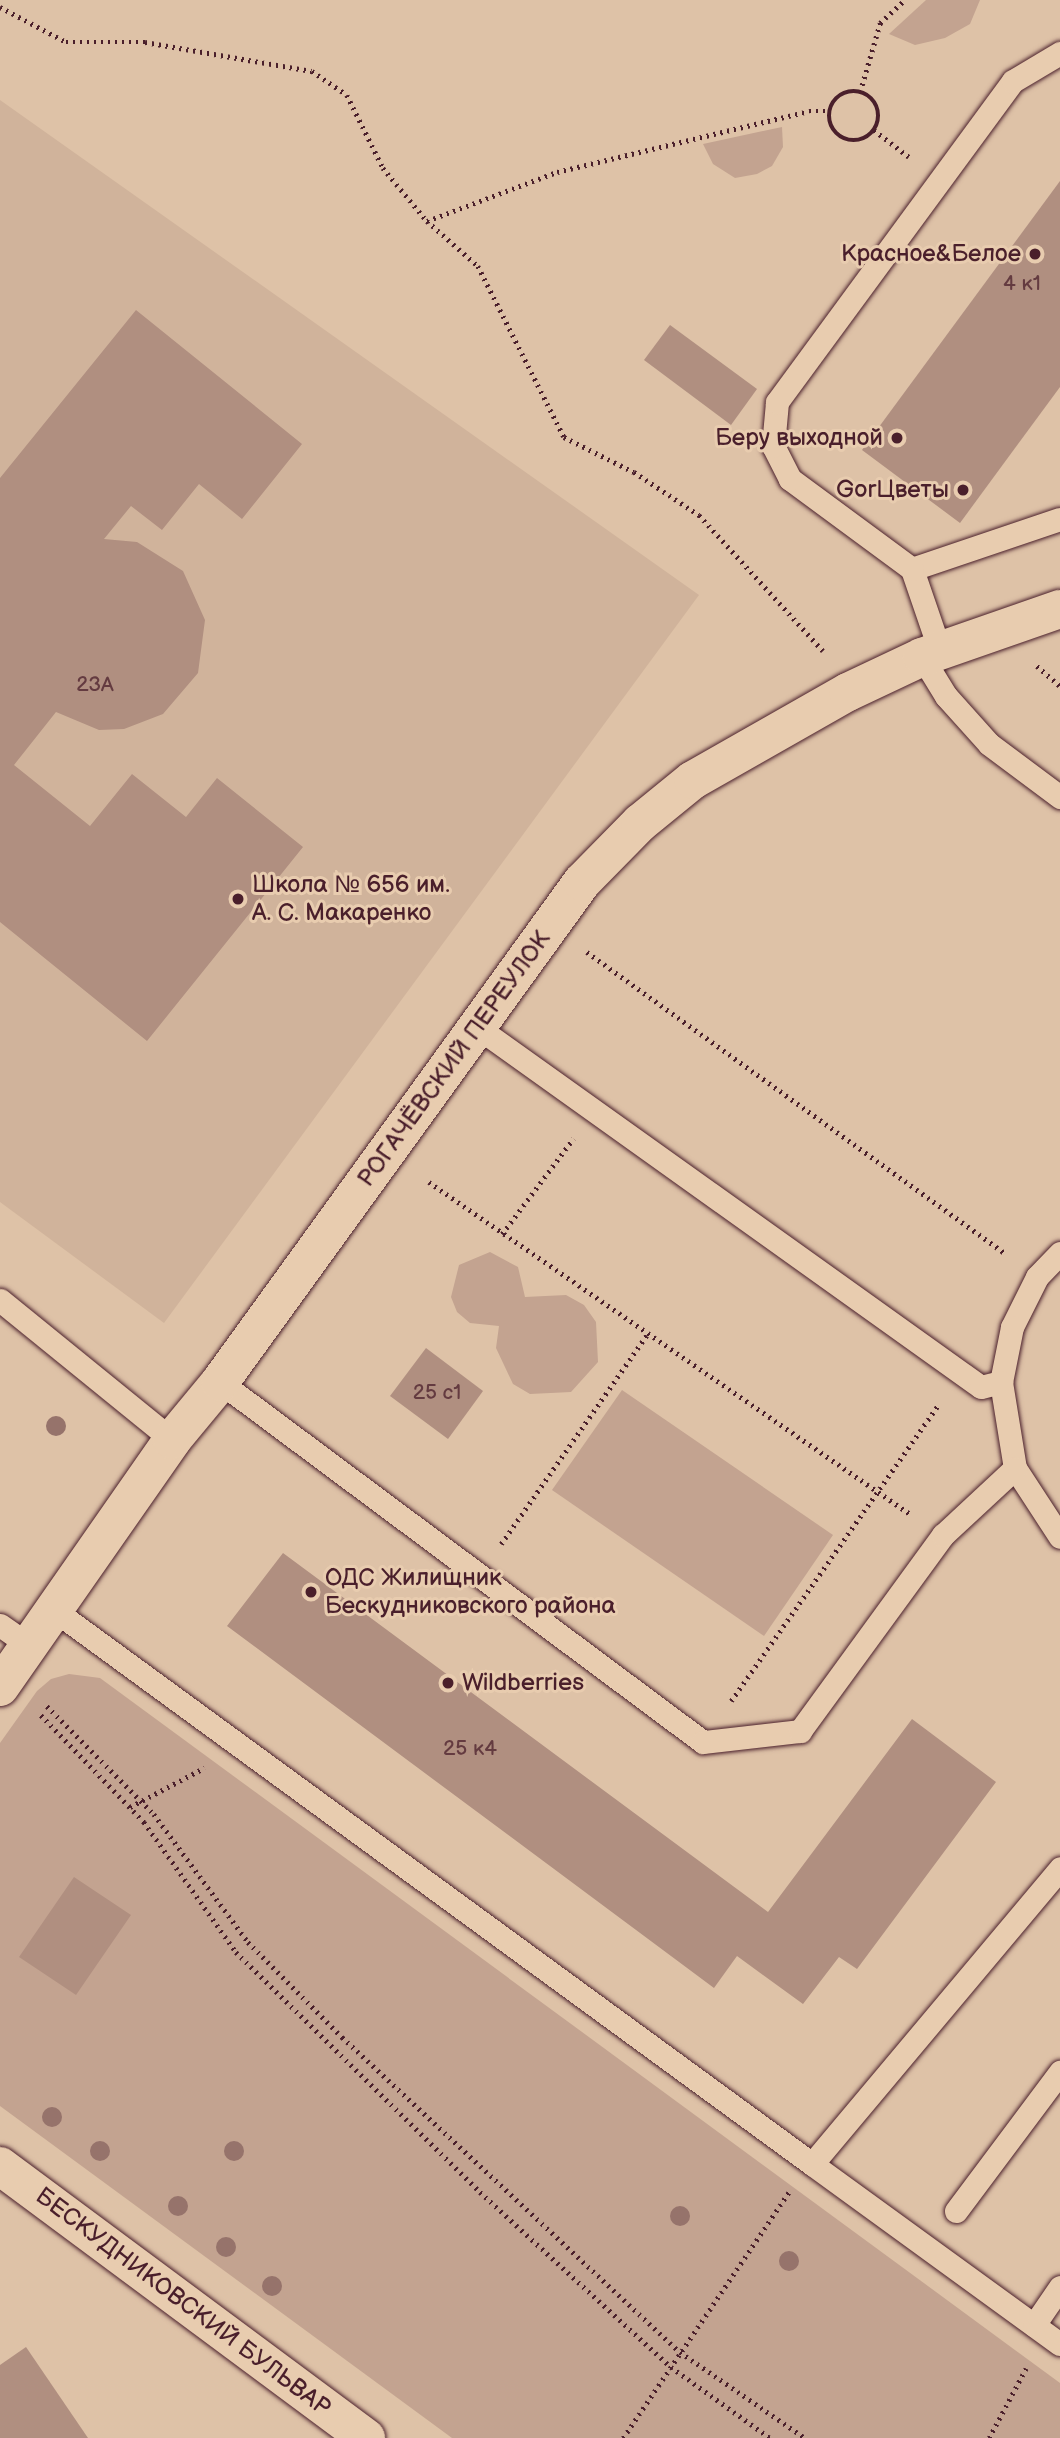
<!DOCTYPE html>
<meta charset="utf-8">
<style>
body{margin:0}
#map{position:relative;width:1060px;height:2438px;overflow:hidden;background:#dec2a7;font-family:"Balsamiq Sans",sans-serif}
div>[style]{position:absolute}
.built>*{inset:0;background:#d0b39b}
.green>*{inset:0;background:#c3a390}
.building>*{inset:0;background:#b08f80}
.path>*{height:4.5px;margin-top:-2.25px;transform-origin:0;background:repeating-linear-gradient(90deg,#4a1f2b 0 2px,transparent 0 7px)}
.path>.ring{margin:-2.25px;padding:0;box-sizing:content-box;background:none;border:4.5px solid #4a1f2b;border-radius:50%}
.roads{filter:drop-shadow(0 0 2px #4a1f2b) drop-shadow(0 0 2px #4a1f2b)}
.lane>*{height:23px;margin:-11.5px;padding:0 11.5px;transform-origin:11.5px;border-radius:11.5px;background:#e8ccaf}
.street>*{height:38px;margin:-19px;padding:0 19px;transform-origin:19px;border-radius:19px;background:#e8ccaf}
.secondary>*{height:38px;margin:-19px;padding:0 19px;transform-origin:19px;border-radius:19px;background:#e8ccaf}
.trees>*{width:20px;height:20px;margin:-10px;border-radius:50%;background:#96736b}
.dots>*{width:19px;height:19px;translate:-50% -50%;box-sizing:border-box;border:4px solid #e8ccaf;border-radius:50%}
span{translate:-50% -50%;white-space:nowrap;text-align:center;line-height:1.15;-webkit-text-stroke:6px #e8ccaf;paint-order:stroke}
.number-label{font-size:21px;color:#643b40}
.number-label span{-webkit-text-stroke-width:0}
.poi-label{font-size:24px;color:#4a1f2b}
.right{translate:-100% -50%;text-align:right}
.left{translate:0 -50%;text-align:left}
.street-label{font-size:24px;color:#4a1f2b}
</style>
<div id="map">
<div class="built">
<i style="clip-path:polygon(0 100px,699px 595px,164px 1323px,0 1202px)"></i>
</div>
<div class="green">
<i style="clip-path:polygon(926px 0,980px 0,970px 24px,945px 38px,915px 45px,889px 34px)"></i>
<i style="clip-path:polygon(782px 127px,783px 147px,772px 166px,757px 174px,735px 178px,713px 164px,703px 144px)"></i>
<i style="clip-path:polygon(490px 1252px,518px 1267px,525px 1297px,566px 1295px,584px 1305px,596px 1322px,598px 1362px,571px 1392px,530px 1394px,513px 1384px,496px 1348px,499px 1326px,470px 1323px,457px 1312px,451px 1297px,459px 1265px)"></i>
<i style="clip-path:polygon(622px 1390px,833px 1535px,764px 1636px,552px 1490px)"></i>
<i style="clip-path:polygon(69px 1674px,100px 1678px,1060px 2383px,1060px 2438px,452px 2438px,0 2106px,0 1743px,37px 1691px,51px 1679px)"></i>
</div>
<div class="building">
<i style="clip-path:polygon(1060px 181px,1060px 387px,960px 523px,862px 450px)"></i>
<i style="clip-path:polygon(136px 310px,302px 444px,242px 519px,199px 484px,162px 530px,131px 506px,104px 539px,137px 542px,183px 571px,205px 620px,198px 673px,163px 714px,124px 729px,99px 730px,56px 712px,14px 765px,90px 826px,132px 774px,186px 817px,217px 778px,303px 847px,147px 1041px,0 922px,0 478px)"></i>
<i style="clip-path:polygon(670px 325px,757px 389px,731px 425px,644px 360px)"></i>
<i style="clip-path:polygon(426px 1348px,483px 1391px,448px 1439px,390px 1396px)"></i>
<i style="clip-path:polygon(283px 1553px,768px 1912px,912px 1719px,996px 1782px,857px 1969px,839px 1957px,803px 2004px,737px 1956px,714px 1988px,227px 1626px)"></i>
<i style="clip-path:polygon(74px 1877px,131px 1915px,76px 1995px,19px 1957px)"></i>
<i style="clip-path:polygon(26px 2347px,88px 2438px,0 2438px,0 2365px)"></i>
</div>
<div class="path">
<i style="left:0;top:7px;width:75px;rotate:27.9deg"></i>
<i style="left:66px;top:42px;width:79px"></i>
<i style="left:145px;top:42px;width:169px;rotate:9.9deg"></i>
<i style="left:312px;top:71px;width:42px;rotate:34.4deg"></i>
<i style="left:347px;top:95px;width:81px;rotate:63.7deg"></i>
<i style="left:383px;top:168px;width:69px;rotate:50.3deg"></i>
<i style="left:427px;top:221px;width:68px;rotate:41.4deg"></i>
<i style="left:478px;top:266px;width:191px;rotate:63.3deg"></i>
<i style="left:564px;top:437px;width:78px;rotate:26.6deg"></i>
<i style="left:634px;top:472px;width:78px;rotate:33.5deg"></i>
<i style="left:699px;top:515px;width:184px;rotate:47.6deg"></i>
<i class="ring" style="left:829px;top:91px;width:45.5px;height:45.5px"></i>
<i style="left:860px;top:92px;width:72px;rotate:-73.8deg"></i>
<i style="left:880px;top:23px;width:34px;rotate:-43deg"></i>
<i style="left:874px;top:130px;width:44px;rotate:37.6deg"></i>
<i style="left:427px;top:221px;width:139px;rotate:-20.7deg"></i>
<i style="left:557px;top:172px;width:259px;rotate:-13.6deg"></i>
<i style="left:809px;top:111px;width:21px"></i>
<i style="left:1037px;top:666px;width:30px;rotate:41deg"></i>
<i style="left:587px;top:952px;width:516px;rotate:35.78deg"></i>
<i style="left:429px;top:1182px;width:584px;rotate:34.61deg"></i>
<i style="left:502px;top:1234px;width:119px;rotate:-53.2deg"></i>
<i style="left:501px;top:1544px;width:255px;rotate:-55.1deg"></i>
<i style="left:731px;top:1701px;width:363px;rotate:-55deg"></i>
<i style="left:47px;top:1706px;width:152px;rotate:45.3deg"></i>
<i style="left:154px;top:1814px;width:159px;rotate:53.7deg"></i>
<i style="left:248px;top:1942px;width:134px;rotate:45.3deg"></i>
<i style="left:342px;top:2037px;width:462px;rotate:43deg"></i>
<i style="left:680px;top:2352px;width:152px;rotate:34.5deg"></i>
<i style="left:41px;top:1715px;width:149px;rotate:46.1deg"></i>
<i style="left:144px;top:1822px;width:159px;rotate:54.7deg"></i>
<i style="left:236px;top:1952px;width:342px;rotate:44.5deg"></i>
<i style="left:480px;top:2192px;width:259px;rotate:42.5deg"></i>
<i style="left:671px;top:2367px;width:122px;rotate:35.6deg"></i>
<i style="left:130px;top:1807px;width:84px;rotate:-27.8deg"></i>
<i style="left:623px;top:2438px;width:297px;rotate:-56deg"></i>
<i style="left:989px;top:2438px;width:79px;rotate:-62.1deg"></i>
</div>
<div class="roads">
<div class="lane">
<i style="left:912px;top:569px;width:156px;rotate:-18.7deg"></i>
<i style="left:940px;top:651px;width:87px;rotate:-108.9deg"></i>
<i style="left:912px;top:569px;width:152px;rotate:-143.6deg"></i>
<i style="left:790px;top:479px;width:37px;rotate:-117deg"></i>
<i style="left:773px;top:446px;width:44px;rotate:-84.8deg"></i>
<i style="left:777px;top:402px;width:398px;rotate:-53.7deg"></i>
<i style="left:1013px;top:81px;width:55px;rotate:-30.8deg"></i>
<i style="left:922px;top:657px;width:46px;rotate:58.4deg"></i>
<i style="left:946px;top:696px;width:64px;rotate:48.1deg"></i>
<i style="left:989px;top:744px;width:89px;rotate:36.7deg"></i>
<i style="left:477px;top:1027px;width:619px;rotate:35.54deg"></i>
<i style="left:981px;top:1387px;width:21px;rotate:-14deg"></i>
<i style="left:1060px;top:1253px;width:33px;rotate:134deg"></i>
<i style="left:1037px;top:1277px;width:56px;rotate:116.6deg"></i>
<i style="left:1012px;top:1327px;width:56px;rotate:101.3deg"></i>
<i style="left:1001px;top:1382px;width:87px;rotate:80.8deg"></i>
<i style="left:1015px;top:1468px;width:82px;rotate:56.9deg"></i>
<i style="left:0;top:1300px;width:222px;rotate:39.1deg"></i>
<i style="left:220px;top:1382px;width:602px;rotate:36.7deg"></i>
<i style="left:703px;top:1742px;width:98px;rotate:-6.5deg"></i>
<i style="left:800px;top:1731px;width:243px;rotate:-53.9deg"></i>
<i style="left:943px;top:1535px;width:98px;rotate:-42.9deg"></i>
<i style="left:54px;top:1610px;width:939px;rotate:36.16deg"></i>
<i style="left:812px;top:2164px;width:386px;rotate:-50deg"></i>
<i style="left:0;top:1625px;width:37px;rotate:35deg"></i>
<i style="left:812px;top:2164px;width:306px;rotate:36deg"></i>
<i style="left:956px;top:2211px;width:174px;rotate:-53.2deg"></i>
<i style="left:1034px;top:2325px;width:46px;rotate:-55.6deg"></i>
</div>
<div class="street">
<i style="left:0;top:1687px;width:301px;rotate:-55.1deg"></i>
<i style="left:172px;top:1440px;width:75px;rotate:-50.4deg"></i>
<i style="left:220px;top:1382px;width:617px;rotate:-54.1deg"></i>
<i style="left:582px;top:882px;width:83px;rotate:-45.5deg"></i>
<i style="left:640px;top:823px;width:68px;rotate:-39.1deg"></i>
<i style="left:693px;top:780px;width:178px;rotate:-29.6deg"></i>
<i style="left:848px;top:692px;width:82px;rotate:-25.3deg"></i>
<i style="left:922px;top:657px;width:146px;rotate:-19.2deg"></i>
</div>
<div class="secondary">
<i style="left:0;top:2166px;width:456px;rotate:36.6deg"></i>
</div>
</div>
<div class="trees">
<i style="left:56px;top:1426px"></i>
<i style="left:52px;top:2117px"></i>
<i style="left:100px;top:2151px"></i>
<i style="left:234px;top:2151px"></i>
<i style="left:178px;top:2206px"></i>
<i style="left:680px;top:2216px"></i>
<i style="left:226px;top:2247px"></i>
<i style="left:789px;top:2261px"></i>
<i style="left:272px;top:2286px"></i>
</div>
<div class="dots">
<i style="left:1035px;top:254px;background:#4a1f2b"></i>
<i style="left:897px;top:438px;background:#4a1f2b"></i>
<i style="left:963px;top:490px;background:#4a1f2b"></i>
<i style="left:238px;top:899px;background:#4a1f2b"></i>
<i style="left:311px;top:1592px;background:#4a1f2b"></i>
<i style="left:448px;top:1683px;background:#4a1f2b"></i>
</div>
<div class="number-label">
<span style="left:1022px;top:284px">4 к1</span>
<span style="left:95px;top:685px">23А</span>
<span style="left:437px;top:1393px">25 с1</span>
<span style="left:470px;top:1749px">25 к4</span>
</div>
<div class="poi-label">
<span class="right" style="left:1021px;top:254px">Красное&amp;Белое</span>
<span class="right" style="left:883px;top:438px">Беру выходной</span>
<span class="right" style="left:949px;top:490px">GorЦветы</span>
<span class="left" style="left:252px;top:899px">Школа № 656 им.<br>А. С. Макаренко</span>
<span class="left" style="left:325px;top:1592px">ОДС Жилищник<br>Бескудниковского района</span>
<span class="left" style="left:462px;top:1683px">Wildberries</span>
</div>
<div class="street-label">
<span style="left:454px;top:1059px;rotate:-54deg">РОГАЧЁВСКИЙ ПЕРЕУЛОК</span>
<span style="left:183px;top:2302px;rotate:37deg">БЕСКУДНИКОВСКИЙ БУЛЬВАР</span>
</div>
</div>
